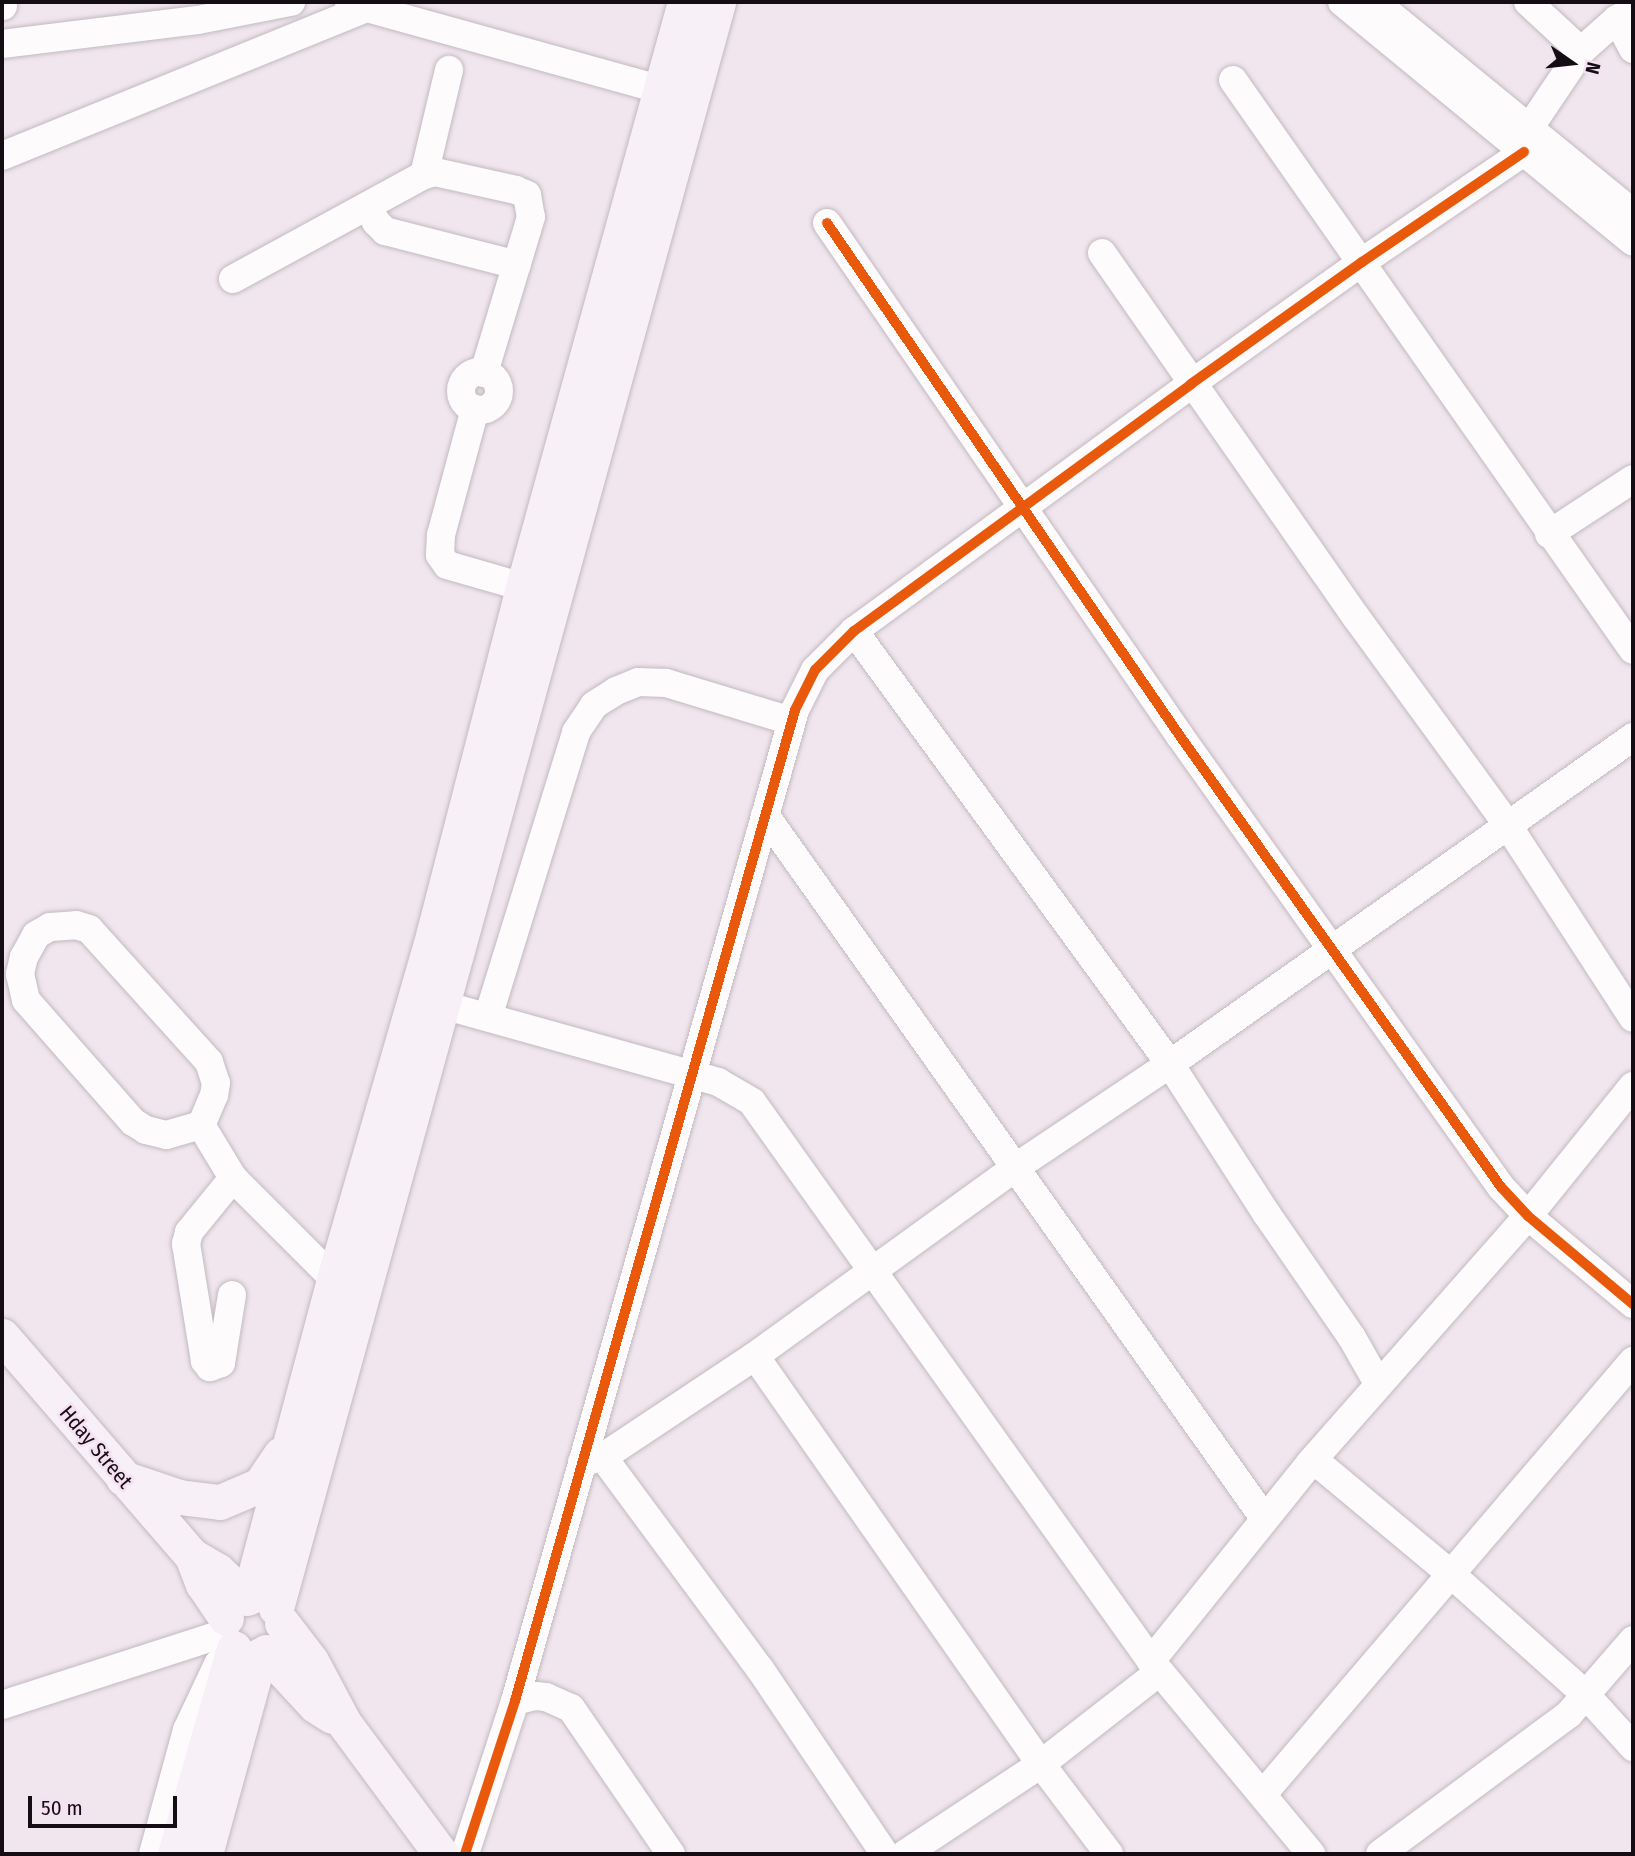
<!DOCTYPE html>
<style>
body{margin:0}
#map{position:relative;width:1635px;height:1856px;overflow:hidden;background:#f1e6ee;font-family:"Fira Sans Condensed",sans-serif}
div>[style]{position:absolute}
.roads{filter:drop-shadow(0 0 2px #c2bac0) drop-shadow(0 0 2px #c2bac0)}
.minor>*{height:28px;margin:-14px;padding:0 14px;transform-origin:14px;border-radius:14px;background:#fdfbfc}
.minor>.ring{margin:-14px;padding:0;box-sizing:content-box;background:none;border:28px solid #fdfbfc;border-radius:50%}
.major>*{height:35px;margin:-17.5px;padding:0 17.5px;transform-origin:17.5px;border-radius:17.5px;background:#f7f0f6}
.cycleway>*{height:10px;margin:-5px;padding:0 5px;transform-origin:5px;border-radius:5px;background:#e8590c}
span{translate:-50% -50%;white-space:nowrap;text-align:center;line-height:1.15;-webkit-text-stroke:5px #f5e1f1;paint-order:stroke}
.street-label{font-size:21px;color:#140d13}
.frame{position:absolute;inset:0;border:4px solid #140d13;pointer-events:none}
.north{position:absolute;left:1537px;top:28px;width:70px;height:70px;-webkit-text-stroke:5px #f5e1f1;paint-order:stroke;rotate:104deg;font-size:19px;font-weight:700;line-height:28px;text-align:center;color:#140d13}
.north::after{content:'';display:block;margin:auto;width:24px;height:32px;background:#140d13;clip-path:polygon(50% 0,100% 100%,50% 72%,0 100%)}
.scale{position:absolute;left:28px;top:1796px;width:149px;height:32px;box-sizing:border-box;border:4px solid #140d13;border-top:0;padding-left:9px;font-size:21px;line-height:24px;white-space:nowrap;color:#140d13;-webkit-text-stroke:5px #f5e1f1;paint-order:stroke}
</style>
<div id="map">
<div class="roads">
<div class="minor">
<i style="left:1342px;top:2px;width:377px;rotate:39.5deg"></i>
<i style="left:1375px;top:2px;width:333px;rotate:39.3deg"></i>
<i style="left:1528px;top:2px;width:72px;rotate:42.8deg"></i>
<i style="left:349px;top:3px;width:345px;rotate:15.5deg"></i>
<i style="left:2px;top:6px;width:1px"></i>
<i style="left:1617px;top:19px;width:34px;rotate:62deg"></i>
<i style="left:2px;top:44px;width:197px;rotate:-7deg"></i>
<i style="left:198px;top:20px;width:95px;rotate:-11deg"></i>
<i style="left:1233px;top:80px;width:696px;rotate:54.94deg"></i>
<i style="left:1530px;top:127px;width:92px;rotate:-56.1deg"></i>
<i style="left:1581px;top:51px;width:48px;rotate:-41.6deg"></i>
<i style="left:1617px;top:19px;width:18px;rotate:-27deg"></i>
<i style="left:2px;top:156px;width:394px;rotate:-22.1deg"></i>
<i style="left:424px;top:175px;width:108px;rotate:-76.6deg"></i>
<i style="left:368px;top:206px;width:18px;rotate:63deg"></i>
<i style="left:376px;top:222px;width:13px;rotate:45deg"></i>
<i style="left:385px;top:231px;width:136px;rotate:14.4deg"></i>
<i style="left:827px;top:223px;width:623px;rotate:55.47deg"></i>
<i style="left:1180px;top:736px;width:554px;rotate:54.56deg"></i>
<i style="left:1501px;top:1187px;width:40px;rotate:47deg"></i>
<i style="left:1528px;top:1216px;width:137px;rotate:40deg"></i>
<i style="left:1102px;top:253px;width:444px;rotate:55.1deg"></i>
<i style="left:1356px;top:617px;width:256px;rotate:53.9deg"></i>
<i style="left:1507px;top:824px;width:231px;rotate:57deg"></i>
<i style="left:233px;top:279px;width:217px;rotate:-28.6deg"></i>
<i style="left:424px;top:175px;width:11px;rotate:-15deg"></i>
<i style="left:435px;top:172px;width:83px;rotate:12.5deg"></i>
<i style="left:516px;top:190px;width:12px;rotate:24deg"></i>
<i style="left:527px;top:195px;width:22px;rotate:80deg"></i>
<i style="left:531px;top:217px;width:163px;rotate:106.8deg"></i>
<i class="ring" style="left:461px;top:372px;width:10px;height:10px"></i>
<i style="left:475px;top:409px;width:131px;rotate:105.1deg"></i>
<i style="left:441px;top:535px;width:20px;rotate:93deg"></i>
<i style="left:440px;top:555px;width:12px;rotate:55deg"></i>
<i style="left:447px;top:565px;width:79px;rotate:16.1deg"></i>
<i style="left:1549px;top:534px;width:100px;rotate:-33.2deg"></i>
<i style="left:854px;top:631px;width:536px;rotate:53.88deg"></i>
<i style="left:1170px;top:1064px;width:177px;rotate:57.2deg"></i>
<i style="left:1266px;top:1213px;width:150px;rotate:55.4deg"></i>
<i style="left:1351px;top:1336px;width:56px;rotate:60.3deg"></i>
<i style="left:765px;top:815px;width:862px;rotate:54.63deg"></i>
<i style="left:76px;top:925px;width:14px;rotate:17deg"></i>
<i style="left:89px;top:929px;width:179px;rotate:47.9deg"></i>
<i style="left:209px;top:1062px;width:22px;rotate:72deg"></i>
<i style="left:216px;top:1083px;width:12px;rotate:99deg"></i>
<i style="left:214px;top:1095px;width:33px;rotate:113deg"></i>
<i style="left:201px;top:1125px;width:36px;rotate:164deg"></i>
<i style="left:166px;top:1135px;width:21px;rotate:-166deg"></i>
<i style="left:146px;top:1130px;width:15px;rotate:-148deg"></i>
<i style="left:133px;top:1122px;width:162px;rotate:-131.3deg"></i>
<i style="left:26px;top:1000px;width:27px;rotate:-103deg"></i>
<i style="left:20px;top:974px;width:17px;rotate:-77deg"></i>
<i style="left:24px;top:957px;width:25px;rotate:-61deg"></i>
<i style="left:36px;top:935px;width:16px;rotate:-30deg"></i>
<i style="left:50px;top:927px;width:26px;rotate:-4deg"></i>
<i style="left:443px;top:1005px;width:286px;rotate:15.6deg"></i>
<i style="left:718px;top:1082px;width:39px;rotate:30deg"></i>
<i style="left:752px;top:1102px;width:687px;rotate:54.48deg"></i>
<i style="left:1151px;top:1661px;width:251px;rotate:50.3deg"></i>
<i style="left:488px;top:1017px;width:298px;rotate:-72.8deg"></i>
<i style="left:576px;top:732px;width:32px;rotate:-56deg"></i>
<i style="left:594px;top:705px;width:26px;rotate:-32deg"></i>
<i style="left:616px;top:691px;width:24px;rotate:-22deg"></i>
<i style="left:638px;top:682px;width:28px;rotate:2deg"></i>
<i style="left:666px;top:683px;width:131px;rotate:16.9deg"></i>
<i style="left:201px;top:1125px;width:62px;rotate:58.9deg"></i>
<i style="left:233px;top:1178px;width:143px;rotate:45deg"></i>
<i style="left:334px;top:1279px;width:17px;rotate:25deg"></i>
<i style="left:232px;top:1295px;width:69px;rotate:99.2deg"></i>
<i style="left:221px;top:1363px;width:12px;rotate:160deg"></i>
<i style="left:210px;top:1367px;width:8px;rotate:-130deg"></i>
<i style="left:205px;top:1361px;width:119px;rotate:-99.2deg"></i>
<i style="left:186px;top:1244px;width:12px;rotate:-76deg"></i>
<i style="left:189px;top:1232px;width:70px;rotate:-50.8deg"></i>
<i style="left:755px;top:1356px;width:498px;rotate:55deg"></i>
<i style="left:1041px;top:1764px;width:113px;rotate:52.9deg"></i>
<i style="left:603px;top:1457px;width:264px;rotate:53.5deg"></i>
<i style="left:760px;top:1669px;width:223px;rotate:56deg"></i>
<i style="left:1314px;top:1460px;width:180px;rotate:39.8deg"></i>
<i style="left:1452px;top:1575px;width:178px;rotate:41.8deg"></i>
<i style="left:1585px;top:1694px;width:72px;rotate:47.8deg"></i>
<i style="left:582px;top:1462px;width:22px;rotate:-13deg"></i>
<i style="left:603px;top:1457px;width:182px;rotate:-33.6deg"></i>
<i style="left:755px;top:1356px;width:322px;rotate:-35.9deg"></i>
<i style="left:1016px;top:1167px;width:185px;rotate:-33.8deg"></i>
<i style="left:1170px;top:1064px;width:567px;rotate:-35.23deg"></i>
<i style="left:1151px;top:1661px;width:254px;rotate:-51.2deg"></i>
<i style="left:1310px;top:1463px;width:329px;rotate:-48.6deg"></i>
<i style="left:1528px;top:1216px;width:167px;rotate:-51.1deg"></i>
<i style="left:515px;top:1701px;width:21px;rotate:-14deg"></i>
<i style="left:535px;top:1696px;width:11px;rotate:5deg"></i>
<i style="left:546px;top:1697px;width:27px;rotate:24deg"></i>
<i style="left:571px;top:1708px;width:177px;rotate:55.6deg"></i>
<i style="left:2px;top:1705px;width:234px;rotate:-17.9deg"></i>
<i style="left:1263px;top:1794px;width:570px;rotate:-49.49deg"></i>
<i style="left:153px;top:1854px;width:129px;rotate:-74.7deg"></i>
<i style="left:187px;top:1730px;width:73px;rotate:-64.8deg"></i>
<i style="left:465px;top:1854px;width:161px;rotate:-71.9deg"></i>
<i style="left:515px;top:1701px;width:1030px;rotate:-74.22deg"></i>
<i style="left:795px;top:710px;width:45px;rotate:-63.4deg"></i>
<i style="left:815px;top:670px;width:55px;rotate:-45deg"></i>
<i style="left:854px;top:631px;width:418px;rotate:-36.2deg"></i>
<i style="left:1191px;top:384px;width:210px;rotate:-35.5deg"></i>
<i style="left:1362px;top:262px;width:196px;rotate:-34.2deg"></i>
<i style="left:905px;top:1854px;width:163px;rotate:-33.5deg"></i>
<i style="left:1041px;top:1764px;width:150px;rotate:-37.9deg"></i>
<i style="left:1380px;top:1854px;width:235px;rotate:-36.5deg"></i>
<i style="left:1569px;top:1714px;width:98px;rotate:-49.1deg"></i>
</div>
<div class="major">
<i style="left:2px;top:1336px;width:291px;rotate:49.2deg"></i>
<i style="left:192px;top:1556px;width:30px;rotate:30deg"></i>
<i style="left:218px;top:1571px;width:39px;rotate:44deg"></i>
<i style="left:123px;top:1478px;width:59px;rotate:18.7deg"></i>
<i style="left:179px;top:1497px;width:41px;rotate:7deg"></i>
<i style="left:220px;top:1502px;width:43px;rotate:-23deg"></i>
<i style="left:260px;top:1485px;width:37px;rotate:-56deg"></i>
<i style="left:192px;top:1556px;width:30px;rotate:69deg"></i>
<i style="left:203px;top:1584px;width:41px;rotate:55.9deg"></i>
<i style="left:249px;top:1597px;width:329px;rotate:-75deg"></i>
<i style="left:334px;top:1279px;width:361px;rotate:-73.9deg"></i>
<i style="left:434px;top:932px;width:359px;rotate:-75.5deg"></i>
<i style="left:524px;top:584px;width:604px;rotate:-74.54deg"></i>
<i style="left:276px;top:1608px;width:1666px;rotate:-74.61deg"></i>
<i style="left:282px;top:1623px;width:48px;rotate:52.7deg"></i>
<i style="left:311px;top:1661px;width:70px;rotate:62deg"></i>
<i style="left:344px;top:1723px;width:163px;rotate:53.5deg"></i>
<i style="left:266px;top:1652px;width:72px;rotate:47.2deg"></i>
<i style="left:315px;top:1705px;width:20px;rotate:33deg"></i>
<i style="left:175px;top:1854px;width:214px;rotate:-74deg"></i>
<i style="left:205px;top:1854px;width:206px;rotate:-74.6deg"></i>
</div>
</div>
<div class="cycleway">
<i style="left:827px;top:223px;width:623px;rotate:55.47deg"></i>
<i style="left:1180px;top:736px;width:554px;rotate:54.56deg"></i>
<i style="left:1501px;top:1187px;width:40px;rotate:47deg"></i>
<i style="left:1528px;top:1216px;width:137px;rotate:40deg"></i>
<i style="left:465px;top:1854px;width:161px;rotate:-71.9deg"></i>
<i style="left:515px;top:1701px;width:1030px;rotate:-74.22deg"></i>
<i style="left:795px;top:710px;width:45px;rotate:-63.4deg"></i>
<i style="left:815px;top:670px;width:55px;rotate:-45deg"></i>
<i style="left:854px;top:631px;width:418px;rotate:-36.2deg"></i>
<i style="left:1191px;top:384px;width:210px;rotate:-35.5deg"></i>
<i style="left:1362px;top:262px;width:196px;rotate:-34.2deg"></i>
</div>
<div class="street-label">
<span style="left:96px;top:1447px;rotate:50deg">Hday Street</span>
</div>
<div class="frame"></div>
<div class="north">N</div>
<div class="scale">50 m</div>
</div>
